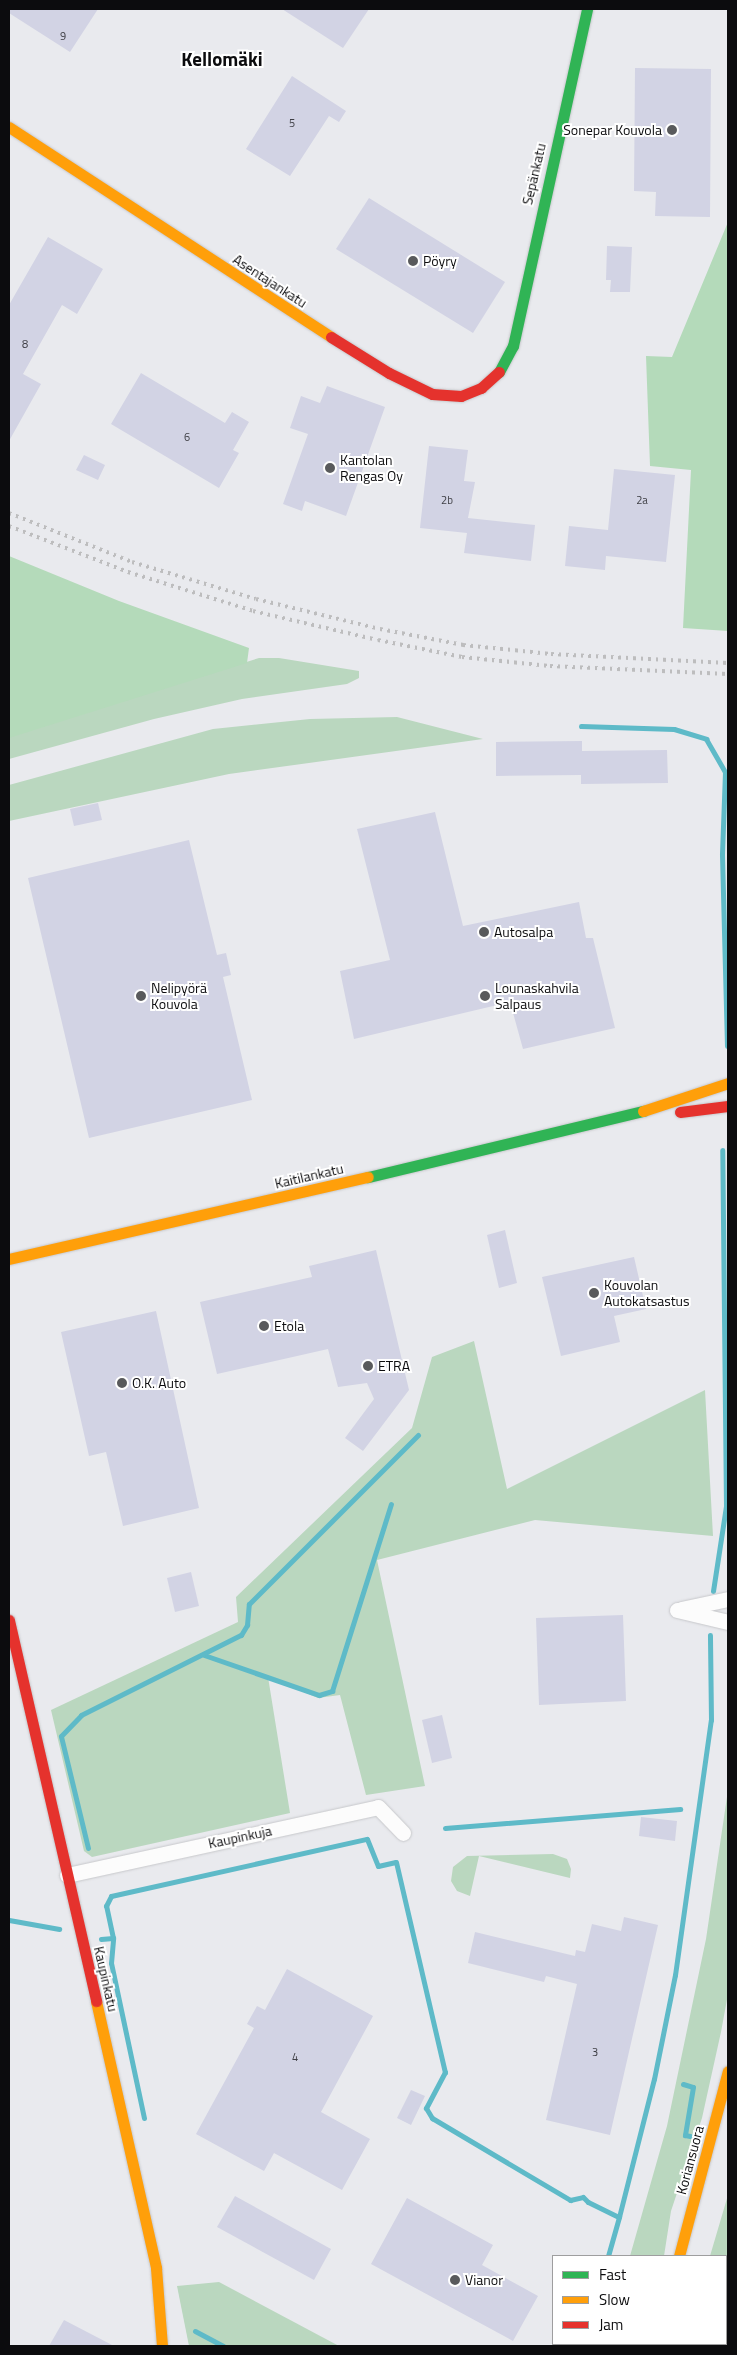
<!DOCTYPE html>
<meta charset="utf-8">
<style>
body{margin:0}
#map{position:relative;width:737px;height:2355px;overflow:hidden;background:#e9eaee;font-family:"Titillium Web",sans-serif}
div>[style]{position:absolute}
.green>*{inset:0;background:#bad7bf}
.forest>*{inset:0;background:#b4daba}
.stream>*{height:5px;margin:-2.5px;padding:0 2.5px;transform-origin:2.5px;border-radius:2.5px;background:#5ebac8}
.building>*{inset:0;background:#d2d3e4}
.roads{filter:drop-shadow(0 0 1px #c7c8cb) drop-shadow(0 0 1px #c7c8cb)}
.street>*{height:15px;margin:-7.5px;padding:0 7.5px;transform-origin:7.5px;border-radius:7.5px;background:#fcfcfc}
.fast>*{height:11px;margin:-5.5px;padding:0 5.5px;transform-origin:5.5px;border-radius:5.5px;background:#30b455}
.slow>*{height:11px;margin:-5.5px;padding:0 5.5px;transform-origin:5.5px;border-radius:5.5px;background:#ff9f0a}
.jam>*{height:11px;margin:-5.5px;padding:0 5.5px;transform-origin:5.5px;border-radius:5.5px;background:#e5322d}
.rail>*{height:4px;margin-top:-2px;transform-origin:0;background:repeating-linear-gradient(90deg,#bdbdbe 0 2.5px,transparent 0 7.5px)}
.dots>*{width:14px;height:14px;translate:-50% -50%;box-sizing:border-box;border:2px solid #fff;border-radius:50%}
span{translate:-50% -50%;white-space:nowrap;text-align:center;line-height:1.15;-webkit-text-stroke:4px #fff;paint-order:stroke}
.number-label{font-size:11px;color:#3e3e44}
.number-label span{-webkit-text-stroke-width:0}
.poi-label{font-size:14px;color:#0c0c0e}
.right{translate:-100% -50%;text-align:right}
.left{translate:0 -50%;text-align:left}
.street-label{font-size:14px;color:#0c0c0e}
.district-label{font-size:19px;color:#0c0c0e;font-weight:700}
.frame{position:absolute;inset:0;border:10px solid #0c0c0e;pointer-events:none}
.legend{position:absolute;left:552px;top:2255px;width:175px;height:90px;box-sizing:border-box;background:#fff;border:1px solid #9e9e9f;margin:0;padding:6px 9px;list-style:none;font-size:15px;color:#0c0c0e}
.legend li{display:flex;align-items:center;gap:10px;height:25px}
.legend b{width:25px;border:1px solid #9e9e9f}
</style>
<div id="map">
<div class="green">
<i style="clip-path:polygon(259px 658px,279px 658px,359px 671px,359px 678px,347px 684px,242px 699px,154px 719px,9px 759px,9px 737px)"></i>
<i style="clip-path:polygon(397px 717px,483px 739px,229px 774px,9px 821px,9px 785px,213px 729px,310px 719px)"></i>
<i style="clip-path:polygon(474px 1341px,507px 1489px,705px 1390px,713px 1536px,535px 1520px,377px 1560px,425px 1786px,366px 1795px,340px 1695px,318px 1698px,268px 1677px,290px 1813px,92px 1857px,84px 1851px,51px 1710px,238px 1622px,236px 1597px,412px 1428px,432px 1357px)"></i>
<i style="clip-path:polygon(728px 1790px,728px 1994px,721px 2032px,702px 2118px,671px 2211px,664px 2256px,630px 2256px,667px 2126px,706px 1939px)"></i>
<i style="clip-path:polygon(553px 1854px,567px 1859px,571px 1869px,570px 1878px,479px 1856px,470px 1896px,457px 1891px,451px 1881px,453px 1867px,467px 1856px)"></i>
<i style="clip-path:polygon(728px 2195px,728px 2282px,726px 2287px,726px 2256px,710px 2256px)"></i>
<i style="clip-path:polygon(219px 2282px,339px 2346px,189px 2346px,177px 2286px)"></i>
</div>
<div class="forest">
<i style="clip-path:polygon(728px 222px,728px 631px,683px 628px,691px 470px,650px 466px,646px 356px,672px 357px)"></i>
<i style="clip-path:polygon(9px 556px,119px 601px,249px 648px,247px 663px,9px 738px)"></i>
</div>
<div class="stream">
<i style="left:581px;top:726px;width:93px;rotate:1.8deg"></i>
<i style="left:674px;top:729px;width:34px;rotate:17deg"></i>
<i style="left:706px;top:739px;width:38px;rotate:60deg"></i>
<i style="left:725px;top:772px;width:83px;rotate:92.1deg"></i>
<i style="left:722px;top:855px;width:191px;rotate:88.5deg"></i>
<i style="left:713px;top:1591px;width:86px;rotate:-81.3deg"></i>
<i style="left:726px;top:1506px;width:356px;rotate:-90.6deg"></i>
<i style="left:204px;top:1655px;width:122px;rotate:19.2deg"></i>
<i style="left:319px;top:1695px;width:14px;rotate:-17deg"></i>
<i style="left:332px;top:1691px;width:196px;rotate:-72.5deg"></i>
<i style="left:445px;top:1828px;width:236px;rotate:-4.6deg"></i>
<i style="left:88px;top:1848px;width:115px;rotate:-103.6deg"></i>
<i style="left:61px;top:1736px;width:29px;rotate:-46deg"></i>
<i style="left:81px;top:1715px;width:179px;rotate:-26.6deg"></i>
<i style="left:241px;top:1635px;width:12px;rotate:-59deg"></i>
<i style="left:247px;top:1625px;width:21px;rotate:-85deg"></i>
<i style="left:249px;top:1604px;width:239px;rotate:-45deg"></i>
<i style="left:9px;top:1920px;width:51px;rotate:10.2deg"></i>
<i style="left:101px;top:1939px;width:12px;rotate:-5deg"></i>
<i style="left:683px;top:2084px;width:10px;rotate:17deg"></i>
<i style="left:693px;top:2087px;width:49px;rotate:99.5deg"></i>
<i style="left:685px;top:2135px;width:5px;rotate:11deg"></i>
<i style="left:144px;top:2118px;width:158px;rotate:-102deg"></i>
<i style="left:111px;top:1963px;width:25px;rotate:-85deg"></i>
<i style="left:113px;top:1938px;width:33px;rotate:-102deg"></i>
<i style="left:106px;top:1906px;width:11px;rotate:-63deg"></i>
<i style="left:111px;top:1896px;width:262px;rotate:-12.6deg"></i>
<i style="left:367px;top:1839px;width:29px;rotate:68deg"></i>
<i style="left:378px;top:1866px;width:18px;rotate:-13deg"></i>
<i style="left:396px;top:1862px;width:216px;rotate:76.9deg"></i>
<i style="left:445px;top:2072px;width:41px;rotate:117.8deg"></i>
<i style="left:426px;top:2108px;width:12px;rotate:59deg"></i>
<i style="left:432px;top:2118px;width:161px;rotate:30.7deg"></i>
<i style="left:570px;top:2200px;width:13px;rotate:-13deg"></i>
<i style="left:583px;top:2197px;width:7px;rotate:45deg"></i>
<i style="left:588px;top:2202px;width:34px;rotate:26deg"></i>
<i style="left:619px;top:2217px;width:142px;rotate:-75.8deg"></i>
<i style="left:654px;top:2079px;width:106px;rotate:-78.6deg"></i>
<i style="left:675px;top:1975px;width:258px;rotate:-82deg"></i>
<i style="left:711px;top:1720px;width:85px;rotate:-90.7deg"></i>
<i style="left:608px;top:2256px;width:41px;rotate:-74.2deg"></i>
<i style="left:195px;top:2331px;width:32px;rotate:28deg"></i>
<i style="left:581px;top:2346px;width:2px;rotate:-90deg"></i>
</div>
<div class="building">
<i style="clip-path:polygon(9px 9px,98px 9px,70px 52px,9px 13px)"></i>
<i style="clip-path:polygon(282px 9px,369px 9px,343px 48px)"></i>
<i style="clip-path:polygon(635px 68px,711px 69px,710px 217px,655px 216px,656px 192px,634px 191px)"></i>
<i style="clip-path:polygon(292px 76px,346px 111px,339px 122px,329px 116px,290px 176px,246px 149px)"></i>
<i style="clip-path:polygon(369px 198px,505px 282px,473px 333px,336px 249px)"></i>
<i style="clip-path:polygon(48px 237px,103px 269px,77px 314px,62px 305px,23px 374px,41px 384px,9px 441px,9px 305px)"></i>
<i style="clip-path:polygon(607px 246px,632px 247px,630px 292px,610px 292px,611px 280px,606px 280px)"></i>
<i style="clip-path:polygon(141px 373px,225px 423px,232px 412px,249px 422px,233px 450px,239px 453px,219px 488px,111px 424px)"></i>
<i style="clip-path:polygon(327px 386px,385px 407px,346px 516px,305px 501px,302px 511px,283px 504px,308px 434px,290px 428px,301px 396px,320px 403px)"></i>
<i style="clip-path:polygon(429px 446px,468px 450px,464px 481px,475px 482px,468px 518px,535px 525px,531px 561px,464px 553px,467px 533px,420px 528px)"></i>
<i style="clip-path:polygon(84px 455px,105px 465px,98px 480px,76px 470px)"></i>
<i style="clip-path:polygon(614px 469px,675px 475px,666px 562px,606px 556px,605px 570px,565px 566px,569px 526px,608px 530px)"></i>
<i style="clip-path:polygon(582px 741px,582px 751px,667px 750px,668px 783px,581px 784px,581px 775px,496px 776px,496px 742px)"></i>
<i style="clip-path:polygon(98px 803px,102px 820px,74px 826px,70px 809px)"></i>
<i style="clip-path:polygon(435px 812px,463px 926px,579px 902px,586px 938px,593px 938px,615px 1028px,523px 1049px,510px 1002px,354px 1039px,340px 971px,390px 960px,357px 829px)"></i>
<i style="clip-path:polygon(189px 840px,217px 955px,226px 953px,231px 975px,223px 977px,252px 1100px,89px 1138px,28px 878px)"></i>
<i style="clip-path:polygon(505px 1230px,517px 1283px,499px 1288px,487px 1235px)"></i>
<i style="clip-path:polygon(376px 1250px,409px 1390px,363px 1451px,345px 1438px,374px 1399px,367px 1383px,338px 1387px,328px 1349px,217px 1374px,200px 1302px,312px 1277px,309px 1266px)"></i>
<i style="clip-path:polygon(634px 1257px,646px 1309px,614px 1316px,620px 1342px,561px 1356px,542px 1277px)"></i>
<i style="clip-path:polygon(156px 1311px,199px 1508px,123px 1526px,106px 1452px,89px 1456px,61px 1332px)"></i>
<i style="clip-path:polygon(191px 1572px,199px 1606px,175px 1612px,167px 1578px)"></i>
<i style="clip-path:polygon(623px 1615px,626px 1701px,539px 1705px,536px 1618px)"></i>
<i style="clip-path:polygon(442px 1715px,452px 1758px,432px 1763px,422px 1720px)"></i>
<i style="clip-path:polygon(641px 1817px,677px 1821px,675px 1841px,639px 1836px)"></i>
<i style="clip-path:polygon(624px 1917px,658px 1925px,610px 2135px,546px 2120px,577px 1984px,546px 1976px,544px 1982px,468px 1963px,475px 1932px,575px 1956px,576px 1950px,585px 1952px,592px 1924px,621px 1931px)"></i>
<i style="clip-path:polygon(287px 1969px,373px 2016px,321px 2112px,370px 2139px,342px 2190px,274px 2153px,264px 2171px,196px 2134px,254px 2028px,247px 2024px,257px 2006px,265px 2010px)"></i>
<i style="clip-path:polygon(411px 2090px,425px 2096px,411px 2125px,397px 2118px)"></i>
<i style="clip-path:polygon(235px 2196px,331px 2249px,314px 2280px,217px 2227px)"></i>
<i style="clip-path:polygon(407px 2198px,493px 2245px,482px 2265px,538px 2296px,513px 2341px,371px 2264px)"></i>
<i style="clip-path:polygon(64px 2320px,114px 2346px,49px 2346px)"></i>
</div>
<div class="roads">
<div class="street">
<i style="left:681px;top:1609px;width:48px;rotate:-12deg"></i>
<i style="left:677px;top:1610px;width:52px;rotate:13.2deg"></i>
<i style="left:67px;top:1875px;width:318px;rotate:-12.3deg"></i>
<i style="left:378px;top:1807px;width:36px;rotate:46deg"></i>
</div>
<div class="fast">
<i style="left:499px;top:372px;width:30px;rotate:-62deg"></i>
<i style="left:513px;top:346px;width:345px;rotate:-77.6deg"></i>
<i style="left:368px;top:1177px;width:283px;rotate:-13.5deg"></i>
</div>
<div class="slow">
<i style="left:9px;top:127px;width:384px;rotate:33.1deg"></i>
<i style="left:643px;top:1111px;width:89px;rotate:-18.2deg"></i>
<i style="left:9px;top:1259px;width:368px;rotate:-12.9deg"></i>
<i style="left:96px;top:2001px;width:274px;rotate:77.3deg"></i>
<i style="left:156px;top:2268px;width:78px;rotate:85.6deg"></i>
<i style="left:679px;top:2256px;width:191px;rotate:-75.2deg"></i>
</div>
<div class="jam">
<i style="left:331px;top:337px;width:68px;rotate:31.8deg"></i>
<i style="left:389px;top:373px;width:48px;rotate:26deg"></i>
<i style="left:432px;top:394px;width:29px;rotate:4deg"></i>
<i style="left:461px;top:396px;width:22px;rotate:-22deg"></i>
<i style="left:481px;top:388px;width:24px;rotate:-42deg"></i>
<i style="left:680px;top:1112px;width:48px;rotate:-7.1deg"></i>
<i style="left:9px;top:1620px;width:391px;rotate:77.1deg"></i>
<i style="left:651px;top:2346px;width:2px;rotate:-63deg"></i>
</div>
</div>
<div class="rail">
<i style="left:9px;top:513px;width:132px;rotate:21.7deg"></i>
<i style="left:132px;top:562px;width:129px;rotate:16.6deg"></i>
<i style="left:256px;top:599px;width:128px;rotate:13.6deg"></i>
<i style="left:380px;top:629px;width:85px;rotate:10.9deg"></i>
<i style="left:463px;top:645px;width:88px;rotate:5.8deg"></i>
<i style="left:551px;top:654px;width:177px;rotate:2.9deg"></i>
<i style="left:9px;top:526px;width:128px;rotate:21.1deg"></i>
<i style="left:128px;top:572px;width:131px;rotate:17.3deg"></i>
<i style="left:253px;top:611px;width:128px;rotate:13.1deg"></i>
<i style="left:378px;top:640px;width:86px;rotate:11.4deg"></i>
<i style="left:462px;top:657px;width:88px;rotate:5.8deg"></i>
<i style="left:550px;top:666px;width:178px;rotate:2.6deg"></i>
</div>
<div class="dots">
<i style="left:672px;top:130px;background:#595a5c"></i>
<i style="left:413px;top:261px;background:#595a5c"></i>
<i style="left:330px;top:468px;background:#595a5c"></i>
<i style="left:484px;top:932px;background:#595a5c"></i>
<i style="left:141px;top:996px;background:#595a5c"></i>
<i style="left:485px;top:996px;background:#595a5c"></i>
<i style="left:594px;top:1293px;background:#595a5c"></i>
<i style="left:264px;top:1326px;background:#595a5c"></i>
<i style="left:368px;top:1366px;background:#595a5c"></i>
<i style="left:122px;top:1383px;background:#595a5c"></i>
<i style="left:455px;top:2280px;background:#595a5c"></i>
</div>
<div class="number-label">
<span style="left:63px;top:36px">9</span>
<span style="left:292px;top:123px">5</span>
<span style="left:25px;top:344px">8</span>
<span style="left:187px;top:437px">6</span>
<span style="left:447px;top:500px">2b</span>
<span style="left:642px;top:500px">2a</span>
<span style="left:595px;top:2052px">3</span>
<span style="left:295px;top:2057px">4</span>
</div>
<div class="poi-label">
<span class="right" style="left:662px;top:130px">Sonepar Kouvola</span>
<span class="left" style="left:423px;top:261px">Pöyry</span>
<span class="left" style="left:340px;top:468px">Kantolan<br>Rengas Oy</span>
<span class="left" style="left:494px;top:932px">Autosalpa</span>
<span class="left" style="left:151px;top:996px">Nelipyörä<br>Kouvola</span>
<span class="left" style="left:495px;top:996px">Lounaskahvila<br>Salpaus</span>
<span class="left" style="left:604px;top:1293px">Kouvolan<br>Autokatsastus</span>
<span class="left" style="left:274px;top:1326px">Etola</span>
<span class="left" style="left:378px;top:1366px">ETRA</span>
<span class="left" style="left:132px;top:1383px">O.K. Auto</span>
<span class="left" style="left:465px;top:2280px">Vianor</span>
</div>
<div class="street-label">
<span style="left:534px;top:174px;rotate:-77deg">Sepänkatu</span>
<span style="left:270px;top:281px;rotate:33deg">Asentajankatu</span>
<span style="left:309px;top:1176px;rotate:-13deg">Kaitilankatu</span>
<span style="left:240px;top:1837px;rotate:-12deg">Kaupinkuja</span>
<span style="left:106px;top:1979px;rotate:77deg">Kaupinkatu</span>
<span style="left:690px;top:2160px;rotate:-75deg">Koriansuora</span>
</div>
<div class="district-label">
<span style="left:222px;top:59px">Kellomäki</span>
</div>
<div class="frame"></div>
<ul class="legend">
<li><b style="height:6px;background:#30b455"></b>Fast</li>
<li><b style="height:6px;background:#ff9f0a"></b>Slow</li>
<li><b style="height:6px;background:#e5322d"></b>Jam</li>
</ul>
</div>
